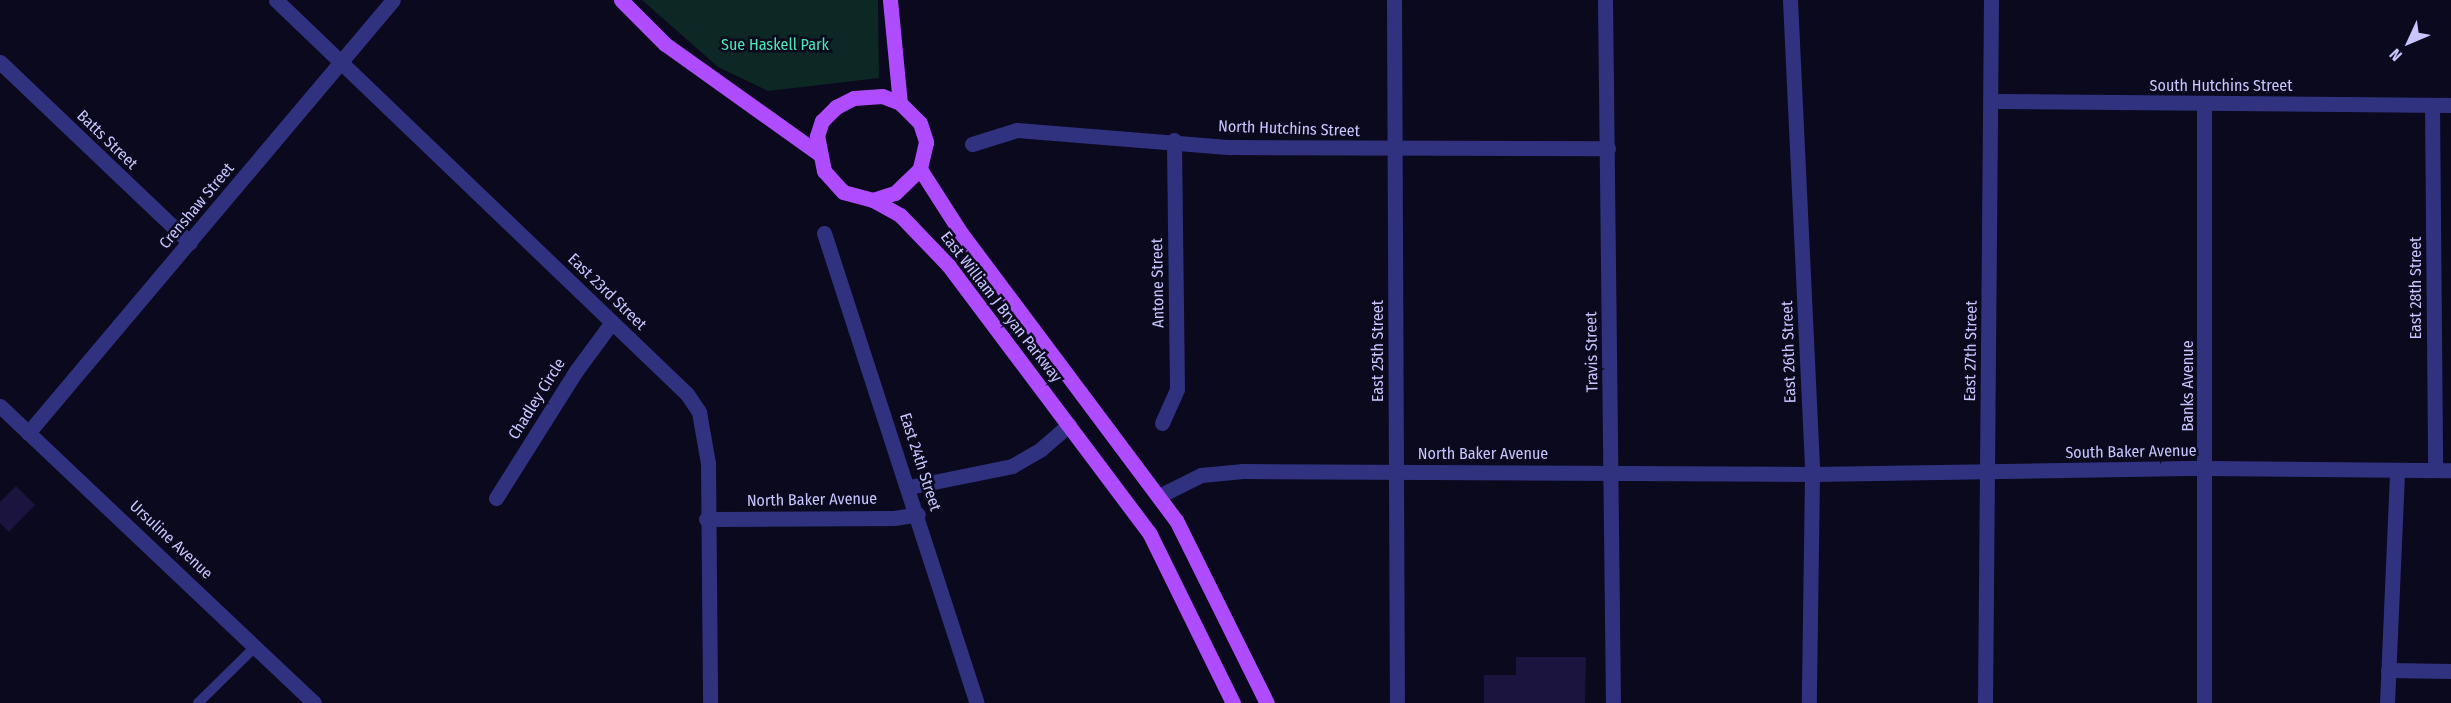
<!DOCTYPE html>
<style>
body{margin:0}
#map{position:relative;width:2451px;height:703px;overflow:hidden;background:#0b091d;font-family:"Fira Sans Condensed",sans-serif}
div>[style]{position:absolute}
.green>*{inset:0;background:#0c2724}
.building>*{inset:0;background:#1a143f}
.service>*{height:10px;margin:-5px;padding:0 5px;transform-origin:5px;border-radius:5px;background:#303280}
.minor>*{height:15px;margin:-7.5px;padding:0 7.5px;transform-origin:7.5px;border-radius:7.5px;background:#303280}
.tertiary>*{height:15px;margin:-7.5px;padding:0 7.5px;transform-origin:7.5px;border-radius:7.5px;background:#303280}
.primary>*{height:15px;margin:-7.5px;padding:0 7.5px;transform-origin:7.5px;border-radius:7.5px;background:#b04cff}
span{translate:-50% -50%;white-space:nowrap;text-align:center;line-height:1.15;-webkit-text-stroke:5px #0b091d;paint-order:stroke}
.park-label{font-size:16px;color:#47e9b5}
.street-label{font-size:16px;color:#c8c5ff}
.north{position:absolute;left:2379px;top:12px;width:60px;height:60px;-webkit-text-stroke:4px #0b091d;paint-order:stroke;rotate:226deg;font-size:16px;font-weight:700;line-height:24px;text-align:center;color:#c8c5ff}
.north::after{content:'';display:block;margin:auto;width:21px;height:27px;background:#c8c5ff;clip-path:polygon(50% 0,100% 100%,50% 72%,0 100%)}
</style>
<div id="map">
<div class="green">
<i style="clip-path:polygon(642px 0,878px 0,879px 78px,768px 91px,718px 67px)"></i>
</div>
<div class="building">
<i style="clip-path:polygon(16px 486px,35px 505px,9px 532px,0 523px,0 502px)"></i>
<i style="clip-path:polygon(1516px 657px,1586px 657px,1585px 703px,1484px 703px,1484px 675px,1516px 675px)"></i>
</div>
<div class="service">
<i style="left:198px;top:703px;width:81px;rotate:-44.5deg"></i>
</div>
<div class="minor">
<i style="left:276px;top:0;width:569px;rotate:43.79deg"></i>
<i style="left:687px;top:394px;width:22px;rotate:56deg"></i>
<i style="left:699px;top:412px;width:52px;rotate:80deg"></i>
<i style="left:708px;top:463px;width:240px;rotate:89.5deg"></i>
<i style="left:1394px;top:0;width:703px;rotate:89.76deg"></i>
<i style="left:1605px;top:0;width:703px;rotate:89.35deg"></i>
<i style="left:1790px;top:0;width:475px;rotate:87.3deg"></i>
<i style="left:1812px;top:474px;width:229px;rotate:90.8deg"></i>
<i style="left:0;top:62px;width:262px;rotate:43.6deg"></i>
<i style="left:1992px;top:101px;width:459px;rotate:0.5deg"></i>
<i style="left:2204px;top:105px;width:598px;rotate:90deg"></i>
<i style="left:2432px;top:105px;width:365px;rotate:89.5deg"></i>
<i style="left:972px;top:144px;width:47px;rotate:-17.3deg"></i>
<i style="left:1017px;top:130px;width:214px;rotate:4.6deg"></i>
<i style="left:1230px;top:147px;width:378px;rotate:0.2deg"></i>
<i style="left:824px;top:233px;width:494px;rotate:72deg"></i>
<i style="left:1162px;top:423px;width:37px;rotate:-66deg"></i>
<i style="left:1177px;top:389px;width:249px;rotate:-90.7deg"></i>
<i style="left:28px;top:433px;width:566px;rotate:-49.87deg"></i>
<i style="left:909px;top:487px;width:105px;rotate:-11.5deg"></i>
<i style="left:1012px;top:466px;width:34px;rotate:-30deg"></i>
<i style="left:1041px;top:449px;width:37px;rotate:-41deg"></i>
<i style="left:1159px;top:496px;width:47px;rotate:-26.6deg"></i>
<i style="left:1201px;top:475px;width:42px;rotate:-5.4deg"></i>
<i style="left:1243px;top:471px;width:569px;rotate:0.3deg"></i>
<i style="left:1812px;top:474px;width:394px;rotate:-0.9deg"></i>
<i style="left:2206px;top:468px;width:245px;rotate:0.5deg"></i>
<i style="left:496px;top:498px;width:150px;rotate:-57.8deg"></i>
<i style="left:576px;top:371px;width:61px;rotate:-53.7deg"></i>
<i style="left:706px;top:519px;width:188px;rotate:-0.3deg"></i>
<i style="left:894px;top:518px;width:24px;rotate:-9deg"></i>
<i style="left:2388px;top:670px;width:63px;rotate:0.9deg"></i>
<i style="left:1985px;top:703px;width:703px;rotate:-89.51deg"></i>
<i style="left:2387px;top:703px;width:232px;rotate:-87.5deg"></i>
</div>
<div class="tertiary">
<i style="left:0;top:406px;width:432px;rotate:43.4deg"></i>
</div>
<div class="primary">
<i style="left:621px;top:0;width:62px;rotate:45deg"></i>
<i style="left:665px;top:44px;width:188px;rotate:35.5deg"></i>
<i style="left:890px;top:0;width:103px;rotate:84.5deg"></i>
<i style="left:873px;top:200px;width:23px;rotate:-18deg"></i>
<i style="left:895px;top:193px;width:35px;rotate:-44deg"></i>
<i style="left:1233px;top:703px;width:188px;rotate:-116.2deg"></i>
<i style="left:1150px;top:534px;width:336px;rotate:-126.9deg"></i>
<i style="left:948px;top:265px;width:69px;rotate:-133.8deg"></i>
<i style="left:900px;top:215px;width:31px;rotate:-151deg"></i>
<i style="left:873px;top:200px;width:31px;rotate:-165deg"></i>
<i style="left:843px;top:192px;width:28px;rotate:-132deg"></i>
<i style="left:824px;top:171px;width:36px;rotate:-101deg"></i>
<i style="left:817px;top:136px;width:16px;rotate:-72deg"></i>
<i style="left:822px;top:121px;width:20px;rotate:-45deg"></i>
<i style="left:836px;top:107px;width:20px;rotate:-27deg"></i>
<i style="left:854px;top:98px;width:28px;rotate:-4deg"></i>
<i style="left:882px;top:96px;width:19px;rotate:21deg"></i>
<i style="left:900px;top:103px;width:28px;rotate:45deg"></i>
<i style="left:920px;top:123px;width:20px;rotate:72deg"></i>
<i style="left:926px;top:142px;width:28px;rotate:103deg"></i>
<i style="left:920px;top:169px;width:76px;rotate:57.4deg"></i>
<i style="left:961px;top:233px;width:359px;rotate:53.2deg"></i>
<i style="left:1176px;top:520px;width:204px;rotate:63.6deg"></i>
</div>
<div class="park-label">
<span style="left:775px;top:45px">Sue Haskell Park</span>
</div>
<div class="street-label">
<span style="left:2221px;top:86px">South Hutchins Street</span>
<span style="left:1289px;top:129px;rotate:2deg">North Hutchins Street</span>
<span style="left:107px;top:140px;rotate:44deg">Batts Street</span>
<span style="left:197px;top:206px;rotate:-50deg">Crenshaw Street</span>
<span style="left:1158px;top:283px;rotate:-91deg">Antone Street</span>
<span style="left:2416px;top:288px;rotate:-90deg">East 28th Street</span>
<span style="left:607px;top:292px;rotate:44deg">East 23rd Street</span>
<span style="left:1001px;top:307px;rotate:52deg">East William J Bryan Parkway</span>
<span style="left:1378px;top:351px;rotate:-90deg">East 25th Street</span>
<span style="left:1971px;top:351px;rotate:-89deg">East 27th Street</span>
<span style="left:1592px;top:352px;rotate:-91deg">Travis Street</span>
<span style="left:1789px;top:352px;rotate:-92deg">East 26th Street</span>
<span style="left:2188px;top:386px;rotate:-90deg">Banks Avenue</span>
<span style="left:537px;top:399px;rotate:-58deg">Chadley Circle</span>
<span style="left:2131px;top:452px;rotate:-1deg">South Baker Avenue</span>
<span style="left:1483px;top:454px">North Baker Avenue</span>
<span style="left:920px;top:462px;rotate:72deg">East 24th Street</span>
<span style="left:812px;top:500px;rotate:-1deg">North Baker Avenue</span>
<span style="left:171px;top:540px;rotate:43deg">Ursuline Avenue</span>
</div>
<div class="north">N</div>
</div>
